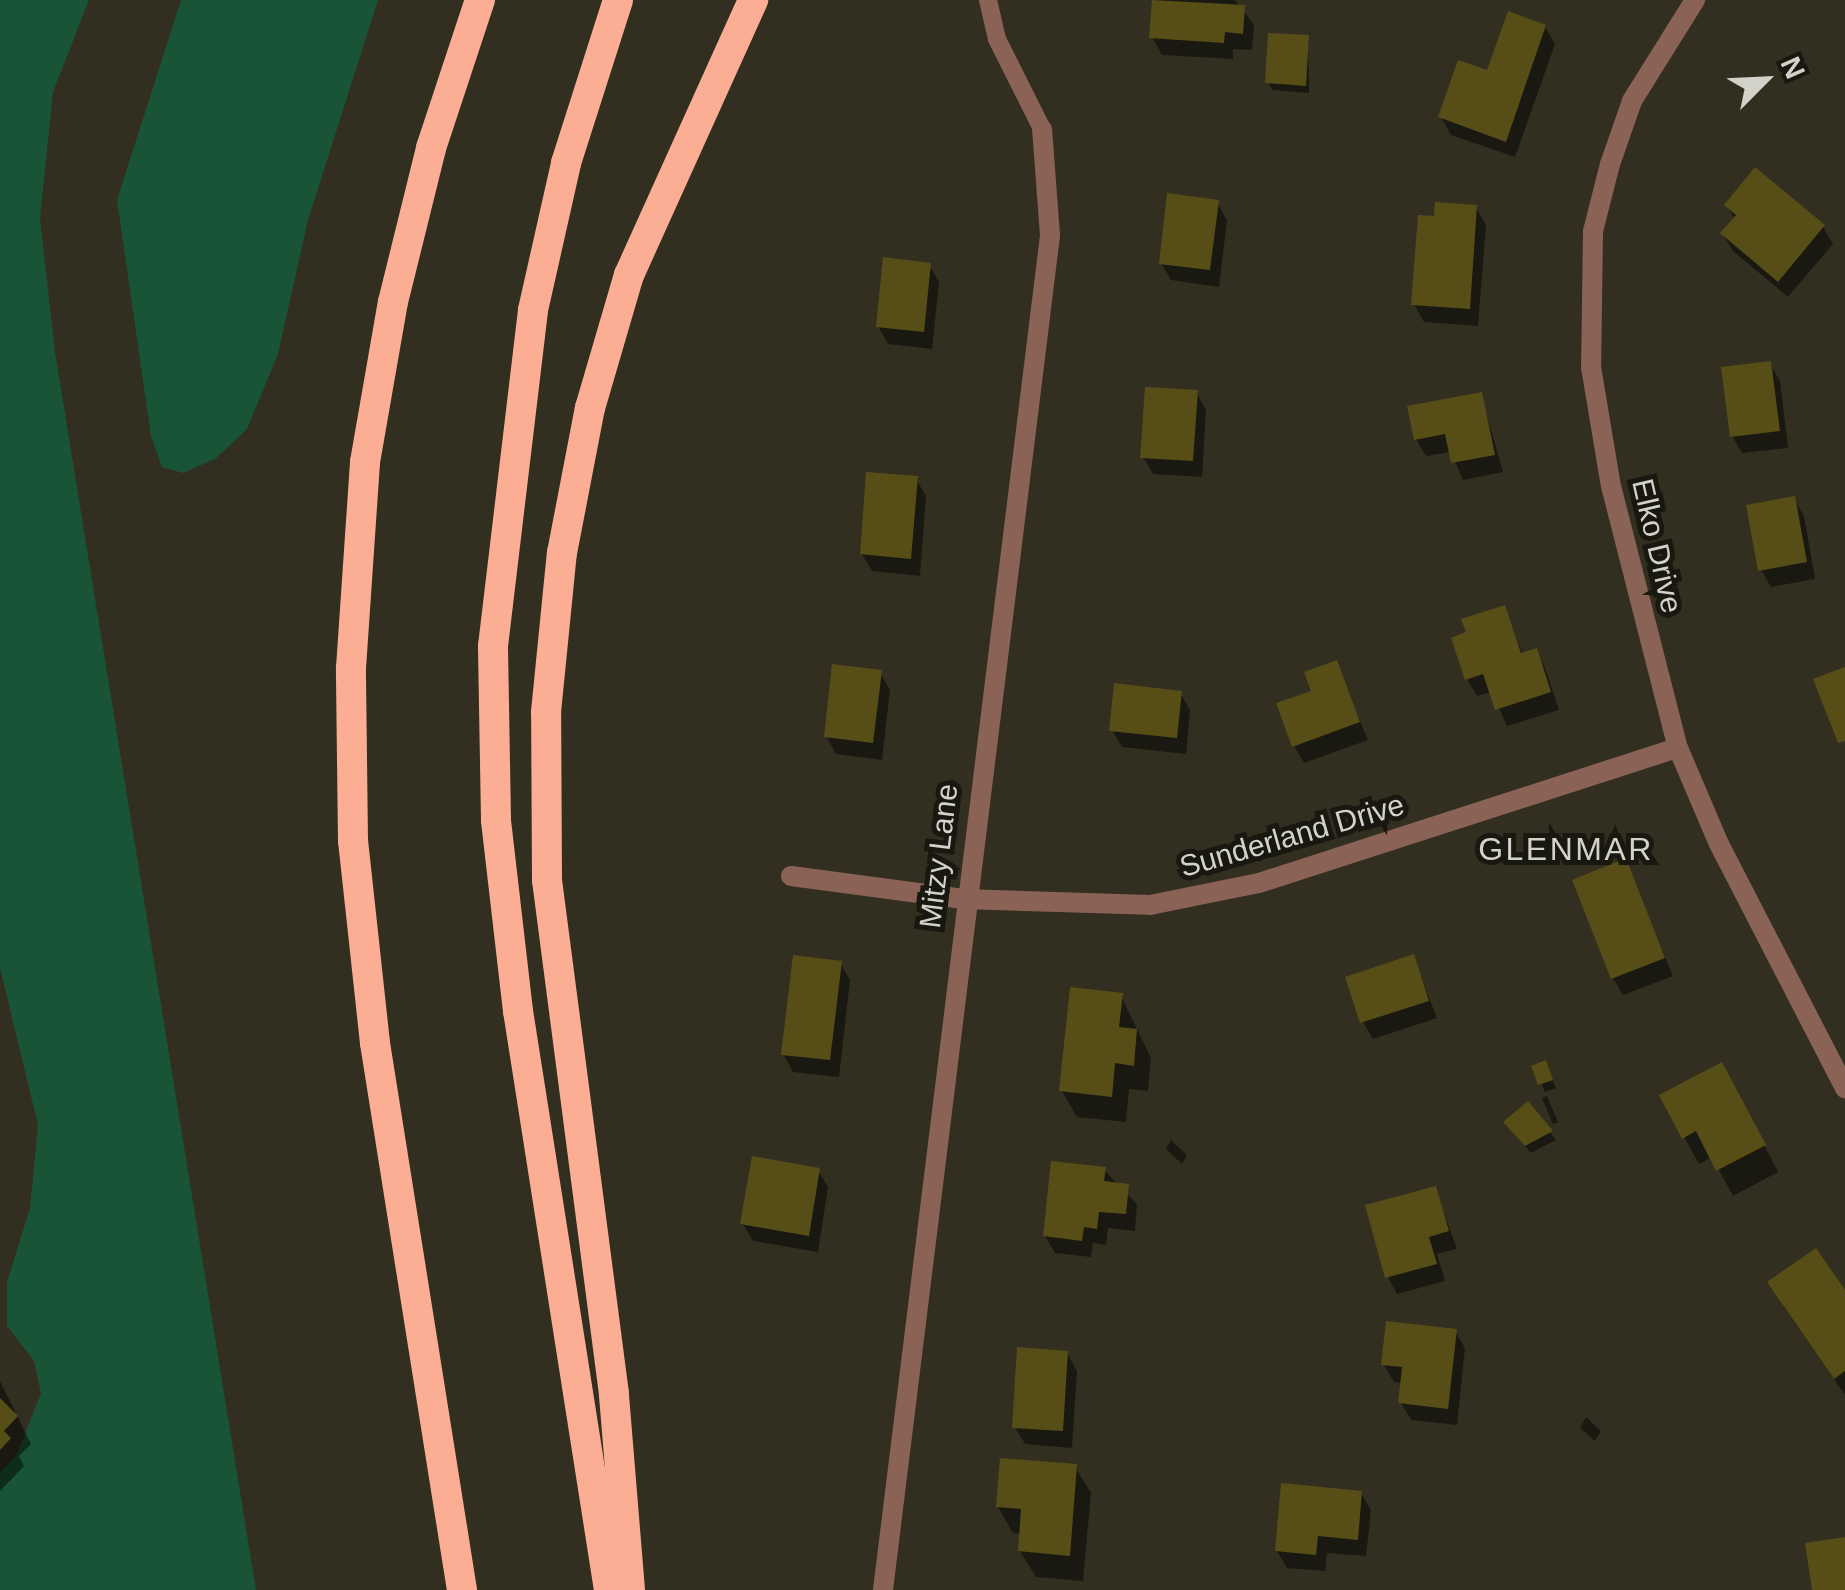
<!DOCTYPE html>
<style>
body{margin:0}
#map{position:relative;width:1845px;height:1590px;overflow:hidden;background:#322f20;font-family:Helvetica,sans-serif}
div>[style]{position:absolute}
.green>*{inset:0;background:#195436}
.shadow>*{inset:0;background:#0007}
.building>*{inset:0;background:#574e17}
.service>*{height:18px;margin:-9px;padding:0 9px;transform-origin:9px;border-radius:9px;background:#8a6356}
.minor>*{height:20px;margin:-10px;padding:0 10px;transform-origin:10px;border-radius:10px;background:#8a6356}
.motorway>*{height:30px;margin:-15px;padding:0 15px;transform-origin:15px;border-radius:15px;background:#fcae95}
span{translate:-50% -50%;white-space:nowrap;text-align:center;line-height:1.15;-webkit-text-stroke:10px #181710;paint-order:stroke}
.street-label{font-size:30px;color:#d3d2c8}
.neighbourhood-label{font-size:32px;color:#d3d2c8;letter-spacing:2.5px}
.north{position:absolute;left:1715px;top:30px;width:100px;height:100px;-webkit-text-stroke:8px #181710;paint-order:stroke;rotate:66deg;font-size:28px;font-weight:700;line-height:40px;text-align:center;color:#d3d2c8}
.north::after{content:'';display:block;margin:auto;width:35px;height:45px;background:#d3d2c8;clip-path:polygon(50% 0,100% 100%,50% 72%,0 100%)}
</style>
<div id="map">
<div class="green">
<i style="clip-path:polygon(0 0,89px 0,53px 92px,40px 218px,55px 352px,256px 1590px,0 1590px,0 1473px,16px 1456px,41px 1393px,34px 1361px,7px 1326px,7px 1282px,30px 1208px,38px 1125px,0 968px)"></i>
<i style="clip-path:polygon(181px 0,378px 0,308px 220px,278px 354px,247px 429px,215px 459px,183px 473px,162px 467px,151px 436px,117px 200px)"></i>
</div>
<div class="shadow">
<i style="clip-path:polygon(1154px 0,1235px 0,1254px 25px,1252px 50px,1233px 49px,1233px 59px,1162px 55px,1152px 37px)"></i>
<i style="clip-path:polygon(1545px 27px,1555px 44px,1515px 157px,1451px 135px,1441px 117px)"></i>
<i style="clip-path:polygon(1308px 38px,1309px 93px,1272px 90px,1268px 82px)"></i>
<i style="clip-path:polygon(1217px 202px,1227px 220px,1219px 287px,1171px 280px,1161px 263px)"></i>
<i style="clip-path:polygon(1727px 205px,1823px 227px,1833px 244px,1788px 297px,1733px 251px,1723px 234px,1735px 220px)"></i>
<i style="clip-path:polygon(1476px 208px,1486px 225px,1478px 326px,1424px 322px,1414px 304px)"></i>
<i style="clip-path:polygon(929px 265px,939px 282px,932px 349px,888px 344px,878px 326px)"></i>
<i style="clip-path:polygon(1770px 364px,1780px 381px,1788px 448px,1742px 453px,1732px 436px)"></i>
<i style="clip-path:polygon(1196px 392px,1206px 410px,1202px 477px,1153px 474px,1143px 457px)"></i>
<i style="clip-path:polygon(1481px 395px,1503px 472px,1463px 480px,1451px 452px,1426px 456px,1416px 439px)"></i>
<i style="clip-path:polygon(916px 479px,926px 496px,920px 576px,872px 571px,862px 554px)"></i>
<i style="clip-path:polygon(1794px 499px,1804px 516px,1815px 579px,1771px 587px,1761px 570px)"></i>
<i style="clip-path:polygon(1504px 608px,1523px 655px,1536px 651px,1545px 668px,1559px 710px,1507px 726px,1492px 692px,1477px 696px,1467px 679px,1469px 634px)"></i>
<i style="clip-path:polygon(1336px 663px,1368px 740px,1304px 763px,1294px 746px)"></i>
<i style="clip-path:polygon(880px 673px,890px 690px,882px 760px,836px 754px,826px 736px)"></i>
<i style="clip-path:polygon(1180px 693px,1190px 710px,1186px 754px,1122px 747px,1112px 730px)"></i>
<i style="clip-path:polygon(1625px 862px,1673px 976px,1623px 995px,1613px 978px)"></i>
<i style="clip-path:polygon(1413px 957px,1437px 1018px,1373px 1039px,1363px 1022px)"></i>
<i style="clip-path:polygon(840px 963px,850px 980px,839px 1077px,793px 1072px,783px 1054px)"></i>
<i style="clip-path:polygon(1121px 996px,1151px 1058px,1148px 1091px,1129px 1089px,1126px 1122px,1077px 1117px,1062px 1091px)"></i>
<i style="clip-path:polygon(1534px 1068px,1549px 1071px,1556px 1088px,1545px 1092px)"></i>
<i style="clip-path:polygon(1737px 1092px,1778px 1172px,1733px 1196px,1712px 1157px,1699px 1164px,1684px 1137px)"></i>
<i style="clip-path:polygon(1547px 1096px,1558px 1122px,1553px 1124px,1542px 1098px)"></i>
<i style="clip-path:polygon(1528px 1105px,1556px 1140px,1531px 1153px,1511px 1130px)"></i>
<i style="clip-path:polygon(1171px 1140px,1187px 1155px,1182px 1164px,1166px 1149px)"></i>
<i style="clip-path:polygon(818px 1170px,828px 1187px,818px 1252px,753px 1241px,743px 1224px)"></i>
<i style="clip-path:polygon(1104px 1170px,1137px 1204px,1135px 1231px,1108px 1228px,1106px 1245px,1093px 1243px,1091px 1257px,1055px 1253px,1045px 1236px)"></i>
<i style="clip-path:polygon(1435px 1189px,1457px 1249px,1437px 1254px,1445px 1281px,1397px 1294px,1388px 1277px)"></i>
<i style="clip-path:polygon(1770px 1283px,1845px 1295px,1845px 1395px,1785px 1309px)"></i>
<i style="clip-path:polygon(1455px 1331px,1465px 1348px,1457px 1425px,1411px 1420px,1401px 1403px,1403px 1383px,1394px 1382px,1384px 1365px)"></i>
<i style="clip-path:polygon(1067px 1353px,1077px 1371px,1072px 1448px,1025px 1444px,1015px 1427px)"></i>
<i style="clip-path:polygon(0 1381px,31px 1444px,19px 1456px,24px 1466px,0 1491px)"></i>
<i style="clip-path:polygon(1586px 1417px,1601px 1431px,1595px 1441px,1580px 1428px)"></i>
<i style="clip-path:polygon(1075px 1467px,1091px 1493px,1083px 1581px,1036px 1577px,1020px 1551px,1022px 1534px,1013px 1533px,998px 1507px)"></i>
<i style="clip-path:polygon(1361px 1493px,1371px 1510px,1366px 1556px,1327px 1553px,1325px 1571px,1287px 1568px,1277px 1551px)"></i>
</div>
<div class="building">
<i style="clip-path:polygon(1152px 0,1245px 5px,1243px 34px,1225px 32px,1224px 43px,1149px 38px)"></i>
<i style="clip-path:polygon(1508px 11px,1546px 25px,1506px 142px,1438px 117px,1458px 60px,1487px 70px)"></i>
<i style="clip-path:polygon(1268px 33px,1309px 35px,1306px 86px,1265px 83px)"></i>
<i style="clip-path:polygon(1755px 167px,1825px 225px,1778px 282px,1720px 233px,1736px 215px,1724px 205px)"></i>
<i style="clip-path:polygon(1167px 193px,1219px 200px,1210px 270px,1159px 264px)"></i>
<i style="clip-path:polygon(1435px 202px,1477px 205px,1470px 309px,1411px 305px,1418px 215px,1434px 216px)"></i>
<i style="clip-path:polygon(883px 257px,931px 263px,924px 332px,876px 327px)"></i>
<i style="clip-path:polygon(1771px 361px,1780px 431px,1730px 437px,1721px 367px)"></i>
<i style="clip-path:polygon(1145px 387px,1198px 390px,1193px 461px,1140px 458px)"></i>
<i style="clip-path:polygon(1482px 392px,1495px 455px,1451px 463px,1445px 434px,1414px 440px,1407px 406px)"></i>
<i style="clip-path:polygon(866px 472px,918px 476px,911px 559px,860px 554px)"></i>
<i style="clip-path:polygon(1795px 496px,1807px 562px,1758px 571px,1746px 505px)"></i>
<i style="clip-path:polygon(1505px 605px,1521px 653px,1537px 648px,1551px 692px,1495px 710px,1483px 674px,1465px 680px,1451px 638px,1466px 632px,1461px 619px)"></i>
<i style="clip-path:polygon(1337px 660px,1360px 722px,1292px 747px,1276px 703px,1311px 691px,1304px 672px)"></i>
<i style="clip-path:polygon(832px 664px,882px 670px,873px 743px,824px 737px)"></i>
<i style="clip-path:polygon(1845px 667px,1845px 741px,1838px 743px,1813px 679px)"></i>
<i style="clip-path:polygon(1114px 683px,1182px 691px,1177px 738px,1109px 731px)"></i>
<i style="clip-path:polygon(1626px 858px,1665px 958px,1611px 979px,1572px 880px)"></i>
<i style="clip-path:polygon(1414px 954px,1429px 1001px,1360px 1023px,1345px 977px)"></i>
<i style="clip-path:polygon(793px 955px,842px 961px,830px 1060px,781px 1055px)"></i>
<i style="clip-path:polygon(1070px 987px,1123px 993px,1119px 1027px,1137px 1029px,1134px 1066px,1115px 1063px,1112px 1097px,1059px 1091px)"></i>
<i style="clip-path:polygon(1546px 1060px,1553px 1080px,1538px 1085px,1531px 1066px)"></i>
<i style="clip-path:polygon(1722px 1062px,1766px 1145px,1716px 1171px,1696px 1131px,1682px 1139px,1659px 1095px)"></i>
<i style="clip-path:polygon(1528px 1101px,1553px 1131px,1525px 1146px,1503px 1122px)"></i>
<i style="clip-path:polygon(752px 1156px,820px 1168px,809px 1236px,740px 1224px)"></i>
<i style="clip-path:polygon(1051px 1161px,1106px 1167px,1104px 1181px,1129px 1184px,1126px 1214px,1099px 1212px,1097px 1229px,1084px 1227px,1082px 1241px,1043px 1236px)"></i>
<i style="clip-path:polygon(1436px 1186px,1449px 1231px,1429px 1237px,1437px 1264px,1385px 1278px,1365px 1205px)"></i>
<i style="clip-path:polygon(1816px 1248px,1845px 1290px,1845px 1371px,1834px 1379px,1767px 1282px)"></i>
<i style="clip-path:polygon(1386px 1321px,1457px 1329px,1448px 1409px,1398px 1403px,1402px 1367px,1381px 1365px)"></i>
<i style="clip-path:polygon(1017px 1347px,1068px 1351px,1063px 1431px,1012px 1428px)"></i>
<i style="clip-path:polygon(0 1398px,18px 1416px,4px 1431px,11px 1438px,0 1450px)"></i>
<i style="clip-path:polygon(1000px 1458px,1077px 1464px,1070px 1556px,1018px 1551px,1021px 1509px,996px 1507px)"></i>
<i style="clip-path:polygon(1281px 1483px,1362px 1491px,1358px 1540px,1318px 1536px,1316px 1555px,1275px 1551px)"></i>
<i style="clip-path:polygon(1845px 1537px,1845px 1590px,1812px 1590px,1805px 1543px)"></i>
</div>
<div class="service">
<i style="left:988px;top:0;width:40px;rotate:77deg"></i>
<i style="left:997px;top:39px;width:101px;rotate:63.4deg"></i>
</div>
<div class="minor">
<i style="left:1695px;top:0;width:119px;rotate:122deg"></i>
<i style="left:1632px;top:101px;width:67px;rotate:109.2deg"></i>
<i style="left:1610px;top:164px;width:69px;rotate:104.2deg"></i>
<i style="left:1593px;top:231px;width:136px;rotate:90.8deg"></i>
<i style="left:1591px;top:367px;width:121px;rotate:80.5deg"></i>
<i style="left:1611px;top:486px;width:270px;rotate:75.7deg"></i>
<i style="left:1678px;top:748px;width:104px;rotate:66.9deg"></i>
<i style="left:1719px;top:844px;width:275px;rotate:62.7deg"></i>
<i style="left:791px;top:876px;width:174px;rotate:7.6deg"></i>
<i style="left:963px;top:899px;width:187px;rotate:1.8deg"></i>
<i style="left:1150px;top:905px;width:111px;rotate:-11.4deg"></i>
<i style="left:1259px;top:883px;width:440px;rotate:-17.9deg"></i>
<i style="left:883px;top:1590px;width:1365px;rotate:-82.97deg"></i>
<i style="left:1050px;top:235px;width:106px;rotate:-94.3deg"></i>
</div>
<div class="motorway">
<i style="left:462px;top:1590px;width:554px;rotate:-99.04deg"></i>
<i style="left:375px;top:1043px;width:203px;rotate:-96.2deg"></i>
<i style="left:353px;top:841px;width:173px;rotate:-90.7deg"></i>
<i style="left:351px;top:668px;width:206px;rotate:-86.1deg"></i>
<i style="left:365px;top:462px;width:162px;rotate:-80.1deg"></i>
<i style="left:393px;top:302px;width:159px;rotate:-76.1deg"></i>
<i style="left:431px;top:148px;width:156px;rotate:-71.7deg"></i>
<i style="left:609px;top:1590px;width:586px;rotate:-98.93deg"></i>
<i style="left:518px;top:1011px;width:192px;rotate:-96.6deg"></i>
<i style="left:496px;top:820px;width:174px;rotate:-91deg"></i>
<i style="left:493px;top:646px;width:338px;rotate:-83.2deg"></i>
<i style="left:533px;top:310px;width:151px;rotate:-77.3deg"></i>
<i style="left:566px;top:163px;width:171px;rotate:-72.3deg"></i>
<i style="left:630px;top:1590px;width:197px;rotate:-94.7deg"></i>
<i style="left:614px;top:1394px;width:518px;rotate:-97.43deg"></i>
<i style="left:547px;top:880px;width:168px;rotate:-90.3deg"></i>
<i style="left:546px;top:712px;width:160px;rotate:-84.3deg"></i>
<i style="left:562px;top:553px;width:148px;rotate:-79.1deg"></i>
<i style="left:590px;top:408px;width:139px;rotate:-73.7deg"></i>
<i style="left:629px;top:275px;width:302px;rotate:-65.7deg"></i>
</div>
<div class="street-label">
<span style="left:1657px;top:546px;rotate:77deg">Elko Drive</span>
<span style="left:1292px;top:836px;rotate:-16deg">Sunderland Drive</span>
<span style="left:939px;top:856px;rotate:-83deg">Mitzy Lane</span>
</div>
<div class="neighbourhood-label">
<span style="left:1566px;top:849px">GLENMAR</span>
</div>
<div class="north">N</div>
</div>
